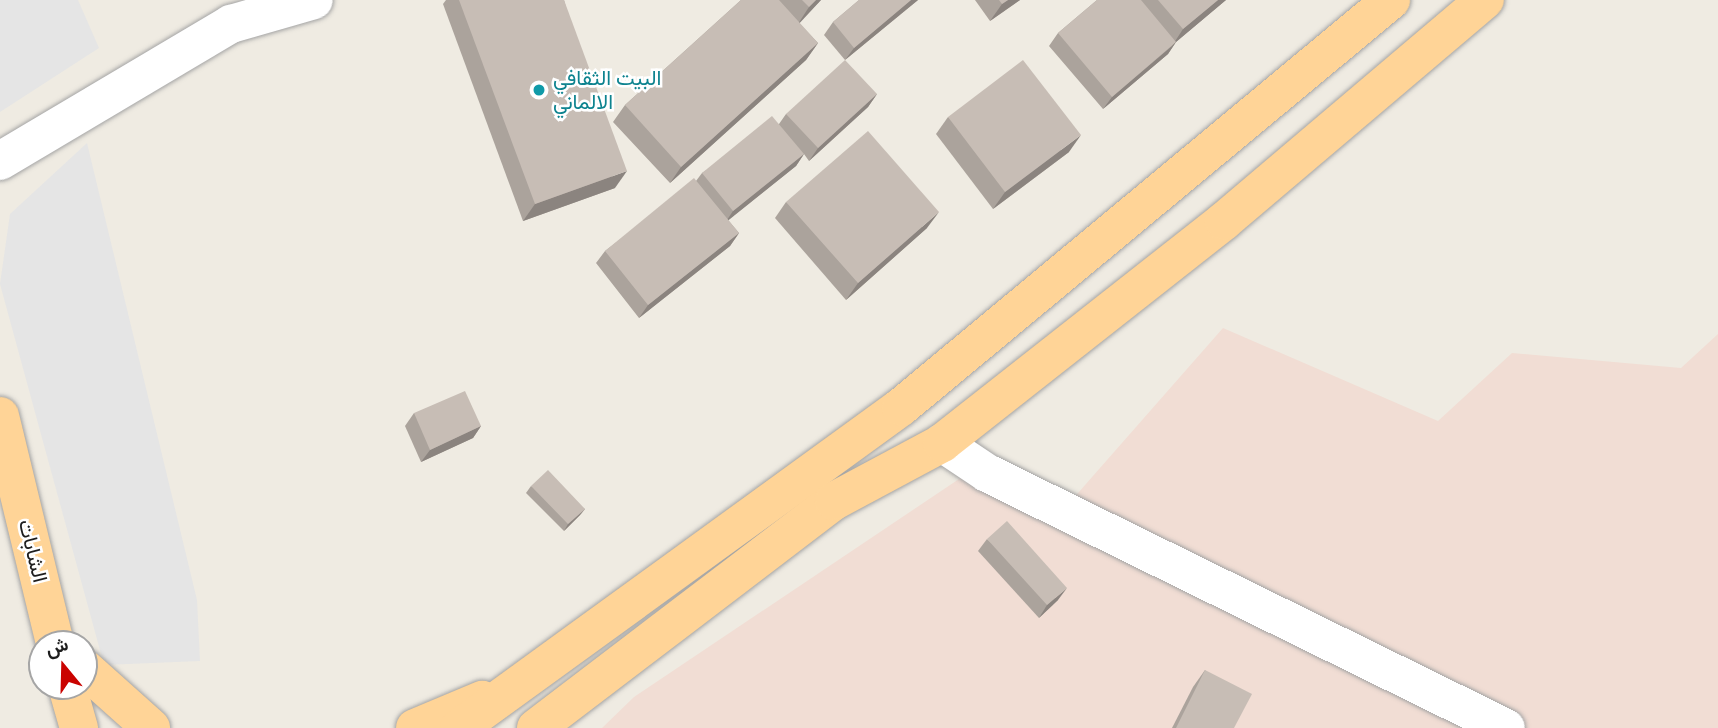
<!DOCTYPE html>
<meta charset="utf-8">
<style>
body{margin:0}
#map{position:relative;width:1718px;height:728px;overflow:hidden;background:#efebe2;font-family:Karla,Vazirmatn,sans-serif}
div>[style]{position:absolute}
.military>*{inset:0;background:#f1ddd4}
.parking>*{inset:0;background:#e5e5e5}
.roads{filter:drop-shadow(0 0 2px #a4a4a4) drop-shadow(0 0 2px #a4a4a4)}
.minor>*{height:38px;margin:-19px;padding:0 19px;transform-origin:19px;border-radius:19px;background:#fff}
.major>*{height:38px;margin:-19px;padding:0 19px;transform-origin:19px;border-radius:19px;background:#ffd497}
.wall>*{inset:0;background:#aba39c}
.shaded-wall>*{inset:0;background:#8b847f}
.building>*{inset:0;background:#c7bdb5}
.dots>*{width:19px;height:19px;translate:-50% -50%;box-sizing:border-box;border:4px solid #fff;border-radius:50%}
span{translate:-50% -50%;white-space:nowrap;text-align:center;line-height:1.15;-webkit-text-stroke:5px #fff;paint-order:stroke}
.culture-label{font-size:21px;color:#0d838f}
.left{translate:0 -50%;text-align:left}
.street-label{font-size:21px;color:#1d1d1d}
.north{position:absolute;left:28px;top:630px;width:70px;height:70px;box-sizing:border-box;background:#fff;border:2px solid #a5a5a5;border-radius:50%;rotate:341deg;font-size:19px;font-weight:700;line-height:28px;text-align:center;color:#1d1d1d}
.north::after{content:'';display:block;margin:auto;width:24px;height:32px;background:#ca0300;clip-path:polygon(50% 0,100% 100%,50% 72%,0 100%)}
</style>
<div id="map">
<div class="military">
<i style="clip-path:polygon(1223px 328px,1438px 421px,1512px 353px,1681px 368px,1718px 334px,1718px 728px,602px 728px,634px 697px,965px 475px,1071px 501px)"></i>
</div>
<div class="parking">
<i style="clip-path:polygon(0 0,78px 0,99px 48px,0 112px)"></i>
<i style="clip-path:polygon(87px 143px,197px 600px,200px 661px,104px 665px,0 284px,10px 214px)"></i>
</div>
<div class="roads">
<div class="minor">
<i style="left:0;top:161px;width:269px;rotate:-30.7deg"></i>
<i style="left:231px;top:24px;width:86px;rotate:-16.1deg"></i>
<i style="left:942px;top:443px;width:54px;rotate:33.7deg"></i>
<i style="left:987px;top:473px;width:578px;rotate:26.17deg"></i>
</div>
<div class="major">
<i style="left:0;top:416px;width:235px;rotate:76.4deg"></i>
<i style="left:84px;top:668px;width:90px;rotate:41.8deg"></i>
<i style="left:67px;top:686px;width:44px;rotate:74.1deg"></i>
<i style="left:415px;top:728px;width:73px;rotate:-22.7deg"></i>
<i style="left:459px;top:728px;width:546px;rotate:-35.99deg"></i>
<i style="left:901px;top:407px;width:637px;rotate:-39.71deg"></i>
<i style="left:536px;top:728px;width:375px;rotate:-37.3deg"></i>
<i style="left:834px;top:501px;width:123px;rotate:-28.2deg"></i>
<i style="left:942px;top:443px;width:359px;rotate:-38.2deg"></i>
<i style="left:1224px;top:221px;width:342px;rotate:-40.3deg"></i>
</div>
</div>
<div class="wall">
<i style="clip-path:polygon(446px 0,564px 0,615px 188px,523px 221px,443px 4px)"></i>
<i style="clip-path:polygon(741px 0,821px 0,799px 23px,818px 43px,806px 60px,670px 183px,613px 122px,625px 105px)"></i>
<i style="clip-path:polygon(859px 0,918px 0,845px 60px,824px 35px,833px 22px)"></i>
<i style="clip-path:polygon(975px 0,1020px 0,990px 21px)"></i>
<i style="clip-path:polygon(1097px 0,1226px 0,1176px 42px,1168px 54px,1103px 109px,1049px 46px,1058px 33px)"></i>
<i style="clip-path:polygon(877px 94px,868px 107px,809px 161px,804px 154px,796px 166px,728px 220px,739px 233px,730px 246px,639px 318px,596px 263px,605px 251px,696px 181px,702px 173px,779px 124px,786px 114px)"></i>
<i style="clip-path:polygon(948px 117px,1069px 152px,993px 209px,936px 134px)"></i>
<i style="clip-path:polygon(786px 202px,927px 228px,846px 300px,775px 218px)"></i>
<i style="clip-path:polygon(414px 413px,481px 426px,473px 438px,421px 462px,405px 426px)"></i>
<i style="clip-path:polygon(531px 486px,585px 509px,580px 515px,564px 531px,526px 493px)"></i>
<i style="clip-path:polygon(987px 539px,1058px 600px,1039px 618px,978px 551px)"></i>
<i style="clip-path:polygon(1205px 670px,1234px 728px,1172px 728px,1193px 687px)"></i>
</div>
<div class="shaded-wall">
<i style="clip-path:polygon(816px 0,821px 0,796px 27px,809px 7px)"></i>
<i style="clip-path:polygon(911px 0,918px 0,845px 60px,854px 48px)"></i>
<i style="clip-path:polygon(1008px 0,1020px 0,990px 21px,1002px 4px)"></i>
<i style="clip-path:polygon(1218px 0,1226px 0,1176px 42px,1168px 54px,1103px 109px,1112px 97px,1172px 46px,1183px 29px)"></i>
<i style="clip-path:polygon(818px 43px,806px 60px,670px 183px,681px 167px)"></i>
<i style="clip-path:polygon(877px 94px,868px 107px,809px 161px,818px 148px)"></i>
<i style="clip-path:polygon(1081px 135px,1069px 152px,993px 209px,1005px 192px)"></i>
<i style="clip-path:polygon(804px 154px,796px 166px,725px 223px,733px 211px)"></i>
<i style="clip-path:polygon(627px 171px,615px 188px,523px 221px,535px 204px)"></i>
<i style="clip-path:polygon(939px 212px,927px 228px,846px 300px,858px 283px)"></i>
<i style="clip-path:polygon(739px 233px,730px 246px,639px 318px,648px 305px)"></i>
<i style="clip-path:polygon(481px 426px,473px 438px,421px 462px,430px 450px)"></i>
<i style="clip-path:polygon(585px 509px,580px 515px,564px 531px,568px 524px)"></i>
<i style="clip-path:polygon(1067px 588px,1058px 600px,1039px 618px,1047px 605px)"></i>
</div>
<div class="building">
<i style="clip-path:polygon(459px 0,564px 0,627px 171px,535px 204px)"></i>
<i style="clip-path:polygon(741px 0,779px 0,818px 43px,681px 167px,625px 105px)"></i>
<i style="clip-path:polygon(802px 0,816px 0,809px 7px)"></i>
<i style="clip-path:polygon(859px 0,911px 0,854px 48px,833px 22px)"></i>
<i style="clip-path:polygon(999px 0,1008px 0,1002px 4px)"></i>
<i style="clip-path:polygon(1097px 0,1141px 0,1176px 42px,1112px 97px,1058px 33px)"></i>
<i style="clip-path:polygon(1158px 0,1218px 0,1183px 29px)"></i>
<i style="clip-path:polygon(845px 60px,877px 94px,818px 148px,786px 114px)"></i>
<i style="clip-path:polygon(1023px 60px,1081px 135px,1005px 192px,948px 117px)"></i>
<i style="clip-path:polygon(772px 116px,804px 154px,733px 211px,702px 173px)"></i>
<i style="clip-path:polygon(868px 131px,939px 212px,858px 283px,786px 202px)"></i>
<i style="clip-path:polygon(694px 178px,739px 233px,648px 305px,605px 251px)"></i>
<i style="clip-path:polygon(465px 391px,481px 426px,430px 450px,414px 413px)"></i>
<i style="clip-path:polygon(548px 470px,585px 509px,568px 524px,531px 486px)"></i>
<i style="clip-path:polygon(1007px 521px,1067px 588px,1047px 605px,987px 539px)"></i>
<i style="clip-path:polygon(1205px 670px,1252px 694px,1234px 728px,1176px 728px)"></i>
</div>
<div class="dots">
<i style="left:539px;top:90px;background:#0f9aa8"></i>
</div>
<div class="culture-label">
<span class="left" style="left:553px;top:90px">البيت الثقافي<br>الالماني</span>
</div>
<div class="street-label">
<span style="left:33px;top:551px;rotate:76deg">الشابات</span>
</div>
<div class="north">ش</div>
</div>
